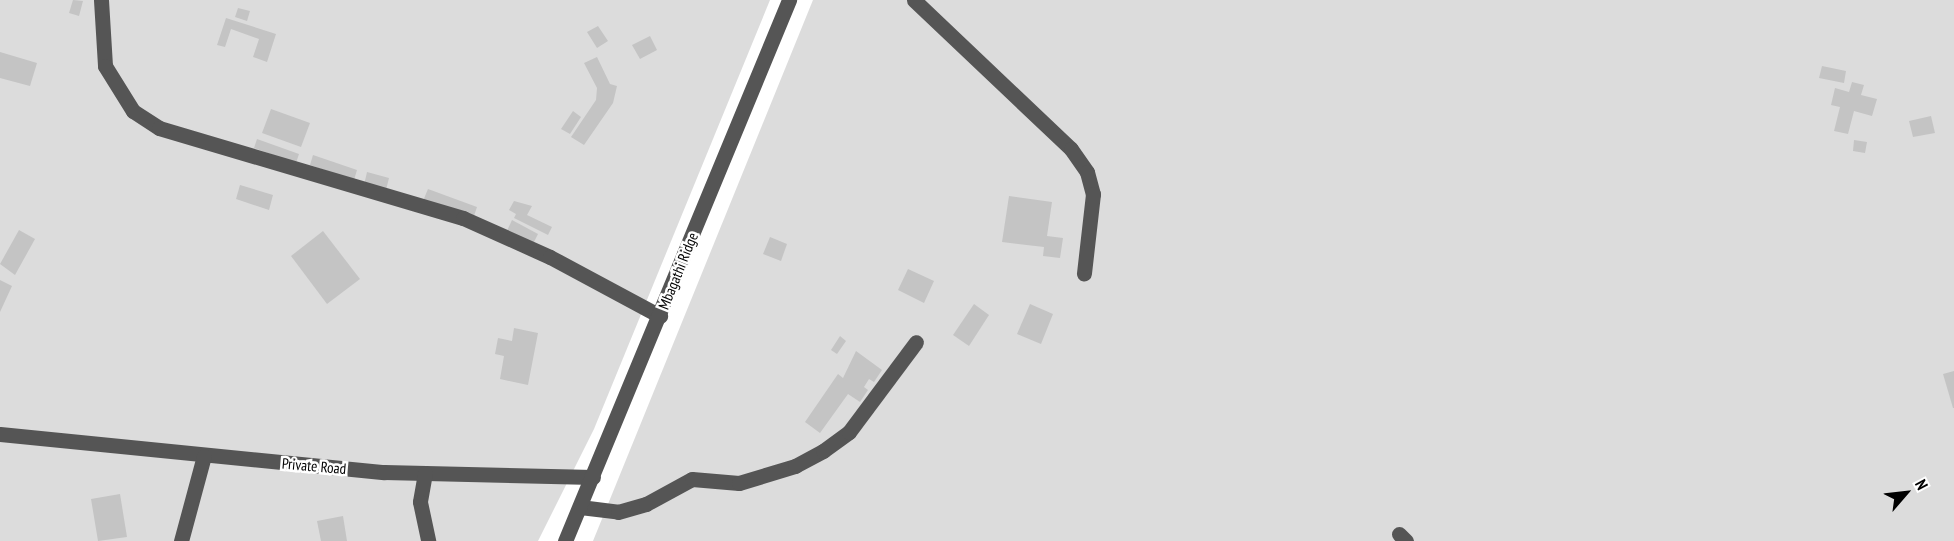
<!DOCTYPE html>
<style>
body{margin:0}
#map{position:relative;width:1954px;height:541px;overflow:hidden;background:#fff;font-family:"PT Sans Narrow",sans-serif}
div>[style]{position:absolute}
.green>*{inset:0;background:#dcdcdc}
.building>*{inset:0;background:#c4c4c4}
.minor>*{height:15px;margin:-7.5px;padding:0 7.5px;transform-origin:7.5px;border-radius:7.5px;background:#555}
span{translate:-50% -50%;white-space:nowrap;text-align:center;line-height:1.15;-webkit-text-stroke:5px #fff;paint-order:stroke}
.street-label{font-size:15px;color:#000}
.north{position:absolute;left:1876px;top:463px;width:60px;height:60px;-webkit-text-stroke:4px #fff;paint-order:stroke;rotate:62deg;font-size:16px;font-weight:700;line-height:24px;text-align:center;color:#000}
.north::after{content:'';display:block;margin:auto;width:21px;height:27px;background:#000;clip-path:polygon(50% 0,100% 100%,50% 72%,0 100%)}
</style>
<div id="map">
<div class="green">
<i style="clip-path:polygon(0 0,770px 0,594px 429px,538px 541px,0 541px)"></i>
<i style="clip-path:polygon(813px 0,1954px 0,1954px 541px,593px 541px)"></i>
</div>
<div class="building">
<i style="clip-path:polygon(73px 0,83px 1px,79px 16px,69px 13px)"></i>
<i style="clip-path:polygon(238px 8px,250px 11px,247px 21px,235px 17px)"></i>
<i style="clip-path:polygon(226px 18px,276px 34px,267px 62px,253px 57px,259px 39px,231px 29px,225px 47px,217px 45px)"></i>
<i style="clip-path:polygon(598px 26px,608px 41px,597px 48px,587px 32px)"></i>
<i style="clip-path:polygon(650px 36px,657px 50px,640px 59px,632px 45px)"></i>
<i style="clip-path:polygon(0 52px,37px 63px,30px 86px,0 78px)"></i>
<i style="clip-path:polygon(597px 57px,610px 84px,617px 86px,613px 103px,584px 145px,571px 137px,596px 100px,597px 88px,584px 63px)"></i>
<i style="clip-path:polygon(1822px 66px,1846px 71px,1844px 83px,1819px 78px)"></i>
<i style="clip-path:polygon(1852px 82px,1864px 85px,1861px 95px,1877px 99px,1872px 116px,1854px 111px,1848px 134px,1834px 131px,1840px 107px,1831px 105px,1835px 88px,1849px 92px)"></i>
<i style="clip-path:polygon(271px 109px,310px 123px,301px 147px,262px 133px)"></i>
<i style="clip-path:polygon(573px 111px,581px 117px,570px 134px,561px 129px)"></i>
<i style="clip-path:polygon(1931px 116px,1935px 133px,1913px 137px,1909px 121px)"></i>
<i style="clip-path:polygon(257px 139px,299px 154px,296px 163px,254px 148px)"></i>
<i style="clip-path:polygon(1854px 140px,1867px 142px,1865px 153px,1853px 151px)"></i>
<i style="clip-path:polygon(313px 155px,357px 170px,354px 180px,310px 165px)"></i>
<i style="clip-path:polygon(367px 172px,389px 178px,386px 190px,364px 185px)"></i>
<i style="clip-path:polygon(240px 185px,273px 195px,269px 210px,236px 199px)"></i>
<i style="clip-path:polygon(428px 189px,477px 207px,473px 219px,423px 201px)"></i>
<i style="clip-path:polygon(1009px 196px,1052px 202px,1047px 236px,1063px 238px,1060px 258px,1043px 256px,1044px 247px,1002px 242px)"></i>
<i style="clip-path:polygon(514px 201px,532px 206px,527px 215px,552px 227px,548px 235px,514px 218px,516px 214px,509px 210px)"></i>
<i style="clip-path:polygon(512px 220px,538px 234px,532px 246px,506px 233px)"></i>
<i style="clip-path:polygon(19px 230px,35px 239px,15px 275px,0 264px)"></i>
<i style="clip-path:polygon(323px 231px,360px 279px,327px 304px,291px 256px)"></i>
<i style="clip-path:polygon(770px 237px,787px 244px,781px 261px,763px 254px)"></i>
<i style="clip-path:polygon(908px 269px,934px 281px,924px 303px,898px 290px)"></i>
<i style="clip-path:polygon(0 280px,12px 286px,0 312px)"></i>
<i style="clip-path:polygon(974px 304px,989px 315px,969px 346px,953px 335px)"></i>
<i style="clip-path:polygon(1030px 304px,1053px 314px,1041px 344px,1017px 334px)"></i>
<i style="clip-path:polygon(514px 328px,538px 333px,528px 385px,500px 379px,504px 356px,495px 354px,498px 338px,512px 341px)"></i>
<i style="clip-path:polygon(840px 336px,846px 341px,837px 354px,831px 350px)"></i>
<i style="clip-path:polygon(856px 351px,882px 370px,874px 382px,869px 379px,864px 387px,868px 390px,860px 402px,848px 394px,820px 433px,805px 422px,838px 374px,843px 378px)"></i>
<i style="clip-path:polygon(1954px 371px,1954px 408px,1953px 408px,1943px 374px)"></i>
<i style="clip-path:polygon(120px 494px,127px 537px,98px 541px,91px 499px)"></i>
<i style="clip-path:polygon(343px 516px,347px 541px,321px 541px,317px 521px)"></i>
</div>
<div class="minor">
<i style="left:101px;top:0;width:66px;rotate:86.5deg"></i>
<i style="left:105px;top:66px;width:53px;rotate:58.1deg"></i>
<i style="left:133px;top:111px;width:31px;rotate:33deg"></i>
<i style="left:159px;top:128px;width:317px;rotate:16.5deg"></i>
<i style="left:463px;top:218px;width:95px;rotate:24.1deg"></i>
<i style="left:550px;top:257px;width:125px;rotate:28.2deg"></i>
<i style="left:914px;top:0;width:216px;rotate:43.5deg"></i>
<i style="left:1071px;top:149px;width:28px;rotate:55deg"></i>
<i style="left:1087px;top:172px;width:23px;rotate:75deg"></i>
<i style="left:1093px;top:194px;width:80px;rotate:96.5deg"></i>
<i style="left:0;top:434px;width:386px;rotate:5.7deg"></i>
<i style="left:384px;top:472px;width:209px;rotate:1.4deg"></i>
<i style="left:425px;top:473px;width:29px;rotate:100deg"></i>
<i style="left:420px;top:502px;width:40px;rotate:78deg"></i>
<i style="left:580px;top:507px;width:38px;rotate:7deg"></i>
<i style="left:618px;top:512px;width:29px;rotate:-16deg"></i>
<i style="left:646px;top:504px;width:52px;rotate:-28.5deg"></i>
<i style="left:692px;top:479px;width:47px;rotate:4.9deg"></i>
<i style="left:739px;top:483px;width:59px;rotate:-16.9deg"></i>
<i style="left:795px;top:466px;width:32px;rotate:-28deg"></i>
<i style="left:823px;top:451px;width:32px;rotate:-36deg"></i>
<i style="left:849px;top:432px;width:112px;rotate:-53.3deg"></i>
<i style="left:1399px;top:534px;width:10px;rotate:45deg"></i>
<i style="left:181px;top:541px;width:88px;rotate:-74.9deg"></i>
<i style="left:565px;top:541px;width:586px;rotate:-67.51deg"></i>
</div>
<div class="street-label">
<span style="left:678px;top:271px;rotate:-68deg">Mbagathi Ridge</span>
<span style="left:314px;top:466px;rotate:5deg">Private Road</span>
</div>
<div class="north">N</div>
</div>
